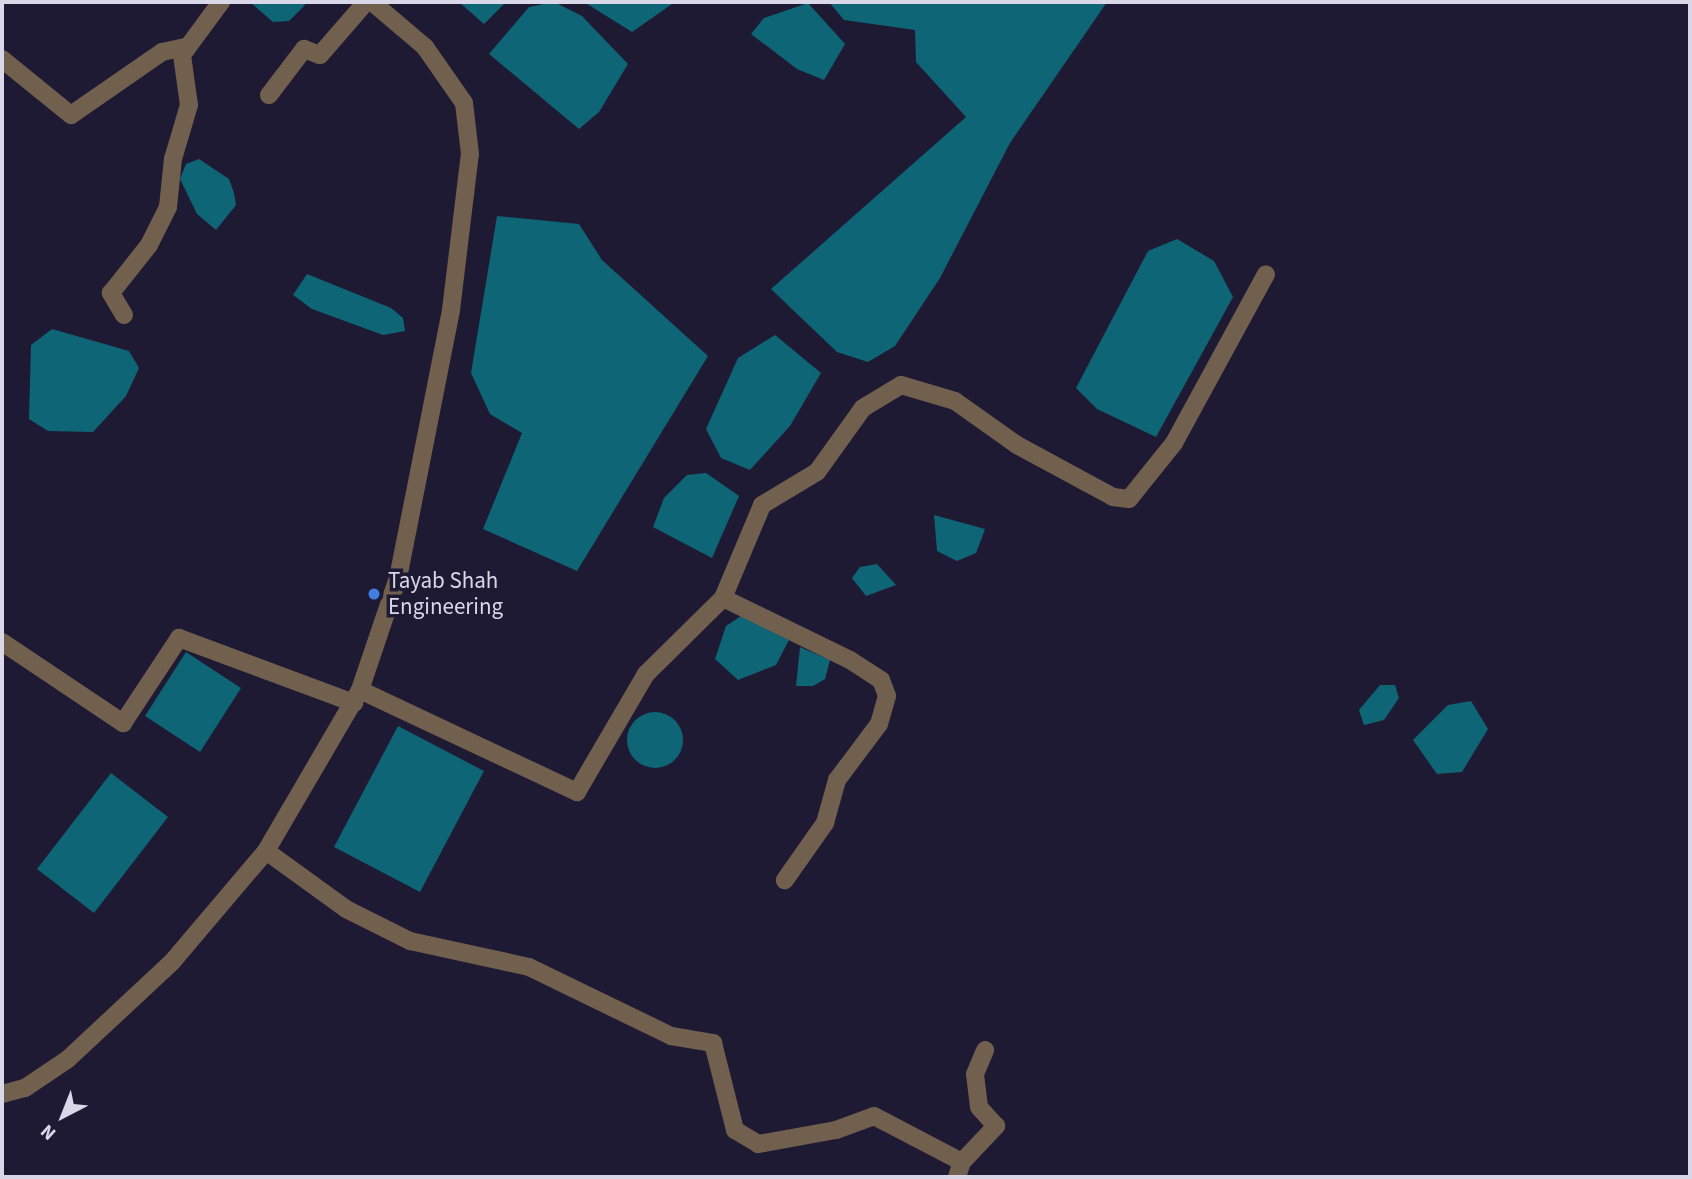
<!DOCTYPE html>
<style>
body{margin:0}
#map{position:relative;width:1692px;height:1179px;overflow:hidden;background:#1f1a33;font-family:"Source Sans 3",sans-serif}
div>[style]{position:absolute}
.water>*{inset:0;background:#0d6575}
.round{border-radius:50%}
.minor>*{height:18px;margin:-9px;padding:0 9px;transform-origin:9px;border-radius:9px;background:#72604f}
.dots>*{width:19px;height:19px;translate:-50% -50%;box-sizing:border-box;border:4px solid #1f1a33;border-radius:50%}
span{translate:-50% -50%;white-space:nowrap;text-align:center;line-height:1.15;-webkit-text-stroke:7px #1f1a33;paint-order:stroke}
.poi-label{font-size:23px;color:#d9d7e8}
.left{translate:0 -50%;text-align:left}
.frame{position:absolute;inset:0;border:4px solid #d9d7e8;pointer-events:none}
.north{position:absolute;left:28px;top:1081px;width:70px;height:70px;-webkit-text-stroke:5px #1f1a33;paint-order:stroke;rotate:222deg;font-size:19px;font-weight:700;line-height:28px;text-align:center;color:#d9d7e8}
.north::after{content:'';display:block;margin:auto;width:24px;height:32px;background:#d9d7e8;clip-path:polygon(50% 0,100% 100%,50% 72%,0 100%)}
</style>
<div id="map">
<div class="water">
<i style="clip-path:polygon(250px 2px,304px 2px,305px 5px,289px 21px,273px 22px)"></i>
<i style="clip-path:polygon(459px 2px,506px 2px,484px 24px)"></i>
<i style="clip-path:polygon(554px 2px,582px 16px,628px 64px,599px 112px,579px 129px,489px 54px,529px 7px)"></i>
<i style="clip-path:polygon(584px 2px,675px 2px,632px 32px)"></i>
<i style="clip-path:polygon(829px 2px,1107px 2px,1010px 143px,940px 278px,895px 346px,868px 362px,837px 352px,771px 289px,966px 117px,916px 62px,915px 30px,844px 20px)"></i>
<i style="clip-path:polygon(808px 3px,845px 44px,824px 80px,797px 69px,751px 34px,764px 18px)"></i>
<i style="clip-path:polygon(199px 159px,229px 179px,234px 193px,236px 205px,216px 230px,197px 214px,180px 179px,186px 164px)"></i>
<i style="clip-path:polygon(497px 216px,579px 224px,602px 260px,708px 356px,577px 571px,483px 529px,522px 433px,490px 414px,471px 373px)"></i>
<i style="clip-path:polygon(1177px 239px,1214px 261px,1233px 297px,1156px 437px,1097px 409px,1076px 388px,1148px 251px)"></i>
<i style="clip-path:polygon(307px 274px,391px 308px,403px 318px,405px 331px,383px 335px,312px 309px,293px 295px)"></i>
<i style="clip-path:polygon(52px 329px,129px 351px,139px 368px,126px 396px,93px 432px,48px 431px,29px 419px,31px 345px)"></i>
<i style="clip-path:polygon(775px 335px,821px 373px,790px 426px,750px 470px,721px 458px,706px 429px,738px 358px)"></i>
<i style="clip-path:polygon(706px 473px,739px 496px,712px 558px,653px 527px,664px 498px,687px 475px)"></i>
<i style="clip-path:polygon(934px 515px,985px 529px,976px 553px,957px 561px,937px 551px)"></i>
<i style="clip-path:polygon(877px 564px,896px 585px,866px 596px,852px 578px,860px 567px)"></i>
<i style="clip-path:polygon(741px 616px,789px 640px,776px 665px,738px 680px,715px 659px,726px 626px)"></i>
<i style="clip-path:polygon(800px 647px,830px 660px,825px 679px,813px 686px,796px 686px)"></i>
<i style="clip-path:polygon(186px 652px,241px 688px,200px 752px,145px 716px)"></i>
<i style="clip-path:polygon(1380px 685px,1395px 685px,1399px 698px,1384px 720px,1364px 725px,1359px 710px)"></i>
<i style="clip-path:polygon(1471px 701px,1488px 729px,1462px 772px,1437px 774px,1413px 740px,1448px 705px)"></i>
<i class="round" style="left:627px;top:712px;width:56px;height:56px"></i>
<i style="clip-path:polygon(398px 726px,484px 771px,420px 892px,334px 847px)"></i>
<i style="clip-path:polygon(111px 773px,168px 817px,94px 913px,37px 869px)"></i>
</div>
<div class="minor">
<i style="left:2px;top:59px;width:89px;rotate:39.1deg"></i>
<i style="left:71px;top:115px;width:111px;rotate:-34.7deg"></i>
<i style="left:162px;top:52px;width:25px;rotate:-12deg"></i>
<i style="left:269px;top:95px;width:58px;rotate:-52.7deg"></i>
<i style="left:304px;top:49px;width:17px;rotate:21deg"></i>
<i style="left:320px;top:55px;width:70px;rotate:-49deg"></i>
<i style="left:124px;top:315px;width:26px;rotate:-121deg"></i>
<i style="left:111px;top:293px;width:61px;rotate:-51.6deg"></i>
<i style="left:149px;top:245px;width:42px;rotate:-63.4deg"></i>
<i style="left:168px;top:207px;width:48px;rotate:-84.1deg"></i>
<i style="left:173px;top:159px;width:56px;rotate:-73.5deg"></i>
<i style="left:189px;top:105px;width:50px;rotate:-98deg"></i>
<i style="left:182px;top:55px;width:66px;rotate:-53.7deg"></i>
<i style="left:723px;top:598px;width:141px;rotate:26deg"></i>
<i style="left:850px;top:660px;width:37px;rotate:33deg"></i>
<i style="left:881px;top:680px;width:17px;rotate:69deg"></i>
<i style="left:887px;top:696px;width:29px;rotate:106deg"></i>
<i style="left:879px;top:724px;width:70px;rotate:126.9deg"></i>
<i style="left:837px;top:780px;width:45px;rotate:105.6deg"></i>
<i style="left:825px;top:823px;width:70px;rotate:125.1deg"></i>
<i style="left:2px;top:642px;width:146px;rotate:33.8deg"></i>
<i style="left:123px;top:723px;width:102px;rotate:-56.6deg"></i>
<i style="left:179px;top:638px;width:187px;rotate:20.4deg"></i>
<i style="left:360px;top:690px;width:240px;rotate:25.2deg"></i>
<i style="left:577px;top:792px;width:137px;rotate:-59.7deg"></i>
<i style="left:646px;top:674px;width:108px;rotate:-44.6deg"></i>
<i style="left:723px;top:598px;width:101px;rotate:-67.2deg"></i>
<i style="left:762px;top:505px;width:64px;rotate:-31deg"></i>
<i style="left:817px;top:472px;width:79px;rotate:-54.3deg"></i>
<i style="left:863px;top:408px;width:44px;rotate:-31.2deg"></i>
<i style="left:901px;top:385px;width:56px;rotate:16.5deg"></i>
<i style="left:955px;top:401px;width:76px;rotate:35.4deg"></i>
<i style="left:1017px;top:445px;width:109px;rotate:28.4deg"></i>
<i style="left:1113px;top:497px;width:16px;rotate:7deg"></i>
<i style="left:1129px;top:499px;width:72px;rotate:-51.2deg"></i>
<i style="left:1174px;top:443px;width:192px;rotate:-61.4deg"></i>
<i style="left:266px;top:851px;width:99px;rotate:35.9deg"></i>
<i style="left:346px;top:909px;width:72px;rotate:26.6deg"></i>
<i style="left:410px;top:941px;width:122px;rotate:12.3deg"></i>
<i style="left:529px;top:967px;width:158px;rotate:25.9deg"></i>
<i style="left:671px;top:1036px;width:43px;rotate:9.5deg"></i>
<i style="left:713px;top:1043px;width:90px;rotate:75.8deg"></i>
<i style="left:735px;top:1130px;width:27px;rotate:31deg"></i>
<i style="left:758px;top:1144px;width:79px;rotate:-10.2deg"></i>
<i style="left:836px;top:1130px;width:40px;rotate:-20.2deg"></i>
<i style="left:874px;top:1116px;width:99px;rotate:27.6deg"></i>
<i style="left:2px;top:1094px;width:24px;rotate:-15deg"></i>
<i style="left:25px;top:1088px;width:52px;rotate:-34deg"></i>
<i style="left:68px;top:1059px;width:142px;rotate:-43deg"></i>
<i style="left:172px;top:962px;width:145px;rotate:-49.7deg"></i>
<i style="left:266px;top:851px;width:186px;rotate:-59.7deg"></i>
<i style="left:360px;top:690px;width:118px;rotate:-71.3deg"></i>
<i style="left:398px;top:578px;width:273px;rotate:-78.8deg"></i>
<i style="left:451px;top:310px;width:157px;rotate:-83.1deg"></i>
<i style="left:470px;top:154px;width:51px;rotate:-96.7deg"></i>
<i style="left:464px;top:103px;width:68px;rotate:-124.9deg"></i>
<i style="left:425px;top:47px;width:70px;rotate:-139.7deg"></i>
<i style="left:957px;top:1177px;width:16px;rotate:-72deg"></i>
<i style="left:962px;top:1162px;width:50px;rotate:-46.6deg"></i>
<i style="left:996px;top:1126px;width:25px;rotate:-132deg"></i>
<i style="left:979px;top:1107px;width:33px;rotate:-97deg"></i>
<i style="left:975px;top:1074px;width:26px;rotate:-67deg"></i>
</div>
<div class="dots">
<i style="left:374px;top:594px;background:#3f7fe0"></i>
</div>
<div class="poi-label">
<span class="left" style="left:388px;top:594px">Tayab Shah<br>Engineering</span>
</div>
<div class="frame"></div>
<div class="north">N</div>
</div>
